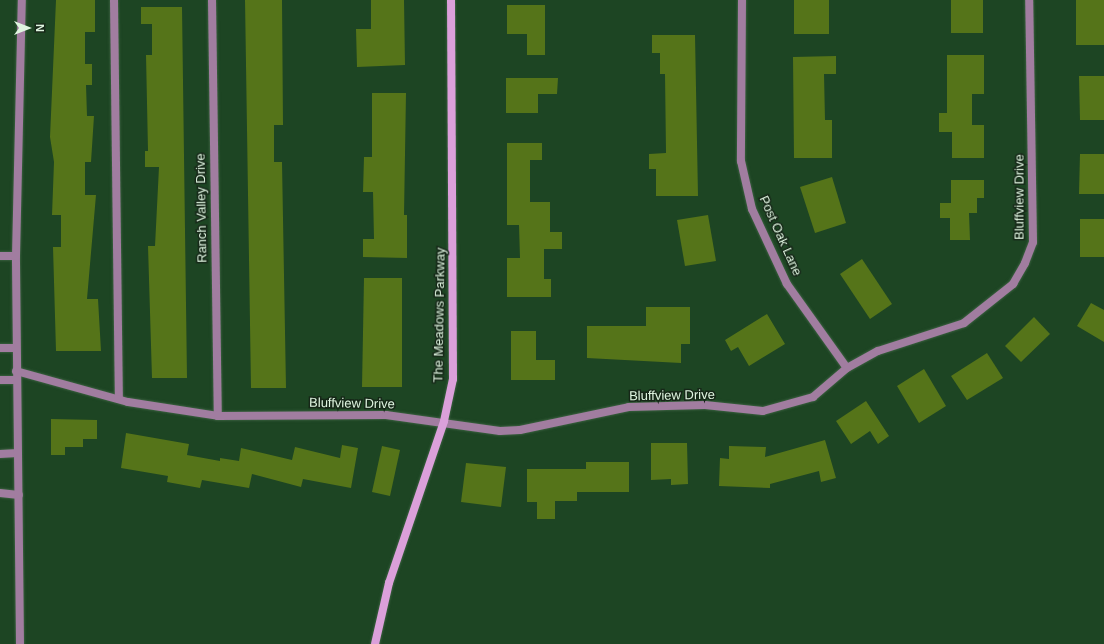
<!DOCTYPE html>
<style>
body{margin:0}
#map{position:relative;width:1104px;height:644px;overflow:hidden;background:#1d4523;font-family:Arial,sans-serif}
div>[style]{position:absolute}
.building>*{inset:0;background:#557419}
.roads{filter:drop-shadow(0 0 1px #3c6141) drop-shadow(0 0 1px #3c6141)}
.lane>*{height:8px;margin:-4px;padding:0 4px;transform-origin:4px;border-radius:4px;background:#a17da0}
.street>*{height:8px;margin:-4px;padding:0 4px;transform-origin:4px;border-radius:4px;background:#a17da0}
.secondary>*{height:8px;margin:-4px;padding:0 4px;transform-origin:4px;border-radius:4px;background:#dba0da}
span{translate:-50% -50%;white-space:nowrap;text-align:center;line-height:1.15;-webkit-text-stroke:3px #162718;paint-order:stroke}
.street-label{font-size:13px;color:#dff5e0}
.north{position:absolute;left:8px;top:8px;width:40px;height:40px;-webkit-text-stroke:3px #162718;paint-order:stroke;rotate:90deg;font-size:11px;font-weight:700;line-height:16px;text-align:center;color:#dff5e0}
.north::after{content:'';display:block;margin:auto;width:14px;height:18px;background:#dff5e0;clip-path:polygon(50% 0,100% 100%,50% 72%,0 100%)}
</style>
<div id="map">
<div class="building">
<i style="clip-path:polygon(56px 0,95px 0,95px 32px,85px 32px,85px 64px,92px 64px,92px 85px,86px 85px,87px 116px,94px 116px,91px 162px,85px 162px,85px 195px,96px 195px,87px 299px,98px 299px,101px 351px,56px 351px,53px 247px,61px 247px,61px 215px,52px 215px,54px 162px,50px 137px)"></i>
<i style="clip-path:polygon(245px 0,282px 0,283px 125px,274px 125px,274px 162px,282px 162px,286px 388px,251px 388px)"></i>
<i style="clip-path:polygon(371px 0,404px 0,405px 65px,357px 67px,356px 29px,371px 29px)"></i>
<i style="clip-path:polygon(794px 0,829px 0,829px 34px,794px 34px)"></i>
<i style="clip-path:polygon(951px 0,983px 0,983px 33px,951px 33px)"></i>
<i style="clip-path:polygon(1076px 0,1104px 0,1104px 45px,1076px 45px)"></i>
<i style="clip-path:polygon(507px 5px,545px 5px,545px 55px,527px 55px,527px 34px,507px 34px)"></i>
<i style="clip-path:polygon(141px 7px,182px 7px,187px 378px,152px 378px,148px 246px,155px 246px,159px 167px,145px 167px,145px 151px,148px 151px,146px 55px,152px 55px,152px 24px,141px 24px)"></i>
<i style="clip-path:polygon(652px 35px,695px 35px,698px 196px,656px 196px,656px 169px,649px 169px,649px 154px,666px 153px,665px 74px,660px 74px,660px 53px,652px 53px)"></i>
<i style="clip-path:polygon(947px 55px,984px 55px,984px 94px,972px 94px,972px 125px,984px 125px,984px 158px,952px 158px,952px 132px,939px 132px,939px 113px,947px 113px)"></i>
<i style="clip-path:polygon(836px 56px,836px 74px,824px 74px,825px 120px,832px 120px,832px 158px,794px 158px,793px 57px)"></i>
<i style="clip-path:polygon(1079px 76px,1104px 76px,1104px 120px,1080px 120px)"></i>
<i style="clip-path:polygon(506px 78px,558px 78px,557px 94px,538px 94px,538px 113px,506px 113px)"></i>
<i style="clip-path:polygon(372px 93px,406px 93px,404px 215px,407px 215px,407px 258px,363px 257px,363px 239px,374px 239px,373px 192px,363px 192px,364px 157px,372px 157px)"></i>
<i style="clip-path:polygon(507px 143px,542px 143px,542px 160px,530px 160px,530px 202px,550px 202px,550px 232px,562px 232px,562px 249px,544px 249px,544px 279px,551px 279px,551px 297px,507px 297px,507px 258px,520px 258px,519px 225px,507px 225px)"></i>
<i style="clip-path:polygon(1080px 154px,1104px 154px,1104px 194px,1079px 194px)"></i>
<i style="clip-path:polygon(832px 177px,846px 223px,815px 233px,800px 187px)"></i>
<i style="clip-path:polygon(951px 180px,984px 180px,984px 198px,977px 198px,977px 213px,969px 213px,970px 240px,950px 240px,950px 218px,940px 218px,940px 203px,951px 203px)"></i>
<i style="clip-path:polygon(708px 215px,716px 261px,685px 266px,677px 220px)"></i>
<i style="clip-path:polygon(1080px 219px,1104px 219px,1104px 257px,1080px 257px)"></i>
<i style="clip-path:polygon(862px 259px,892px 304px,870px 319px,840px 274px)"></i>
<i style="clip-path:polygon(364px 278px,402px 278px,402px 387px,362px 387px)"></i>
<i style="clip-path:polygon(1091px 303px,1104px 310px,1104px 342px,1077px 326px)"></i>
<i style="clip-path:polygon(646px 307px,690px 307px,690px 344px,681px 344px,681px 363px,587px 358px,587px 326px,646px 326px)"></i>
<i style="clip-path:polygon(767px 314px,785px 344px,749px 366px,738px 347px,731px 351px,725px 340px)"></i>
<i style="clip-path:polygon(1034px 317px,1050px 334px,1021px 362px,1005px 346px)"></i>
<i style="clip-path:polygon(511px 331px,536px 331px,536px 360px,555px 360px,555px 380px,511px 380px)"></i>
<i style="clip-path:polygon(987px 353px,1003px 378px,967px 400px,951px 376px)"></i>
<i style="clip-path:polygon(924px 369px,946px 406px,919px 423px,897px 386px)"></i>
<i style="clip-path:polygon(866px 401px,889px 436px,878px 444px,870px 431px,851px 444px,836px 421px)"></i>
<i style="clip-path:polygon(51px 419px,97px 420px,97px 439px,83px 439px,83px 447px,65px 447px,65px 455px,51px 455px)"></i>
<i style="clip-path:polygon(126px 433px,189px 444px,187px 455px,220px 461px,220px 458px,239px 461px,241px 448px,292px 460px,295px 447px,340px 458px,342px 445px,358px 448px,351px 488px,303px 479px,301px 487px,252px 474px,249px 488px,202px 480px,200px 488px,167px 482px,168px 476px,121px 468px)"></i>
<i style="clip-path:polygon(825px 440px,836px 478px,821px 482px,819px 471px,770px 484px,770px 488px,719px 486px,720px 458px,729px 459px,729px 446px,766px 447px,765px 457px)"></i>
<i style="clip-path:polygon(651px 443px,687px 443px,688px 484px,671px 485px,671px 479px,651px 480px)"></i>
<i style="clip-path:polygon(382px 446px,400px 450px,390px 496px,372px 492px)"></i>
<i style="clip-path:polygon(586px 462px,629px 462px,629px 492px,577px 492px,577px 501px,555px 501px,555px 519px,537px 519px,537px 502px,527px 502px,527px 469px,586px 469px)"></i>
<i style="clip-path:polygon(466px 463px,506px 467px,501px 507px,461px 502px)"></i>
</div>
<div class="roads">
<div class="lane">
<i style="left:114px;top:0;width:399px;rotate:89.3deg"></i>
<i style="left:0;top:348px;width:16px"></i>
<i style="left:0;top:380px;width:16px"></i>
<i style="left:0;top:454px;width:18px;rotate:-3deg"></i>
<i style="left:0;top:493px;width:19px;rotate:6deg"></i>
</div>
<div class="street">
<i style="left:212px;top:0;width:416px;rotate:89.2deg"></i>
<i style="left:742px;top:0;width:161px;rotate:90.4deg"></i>
<i style="left:741px;top:161px;width:49px;rotate:77.1deg"></i>
<i style="left:752px;top:209px;width:83px;rotate:65deg"></i>
<i style="left:787px;top:284px;width:103px;rotate:54.5deg"></i>
<i style="left:0;top:256px;width:16px"></i>
<i style="left:16px;top:371px;width:116px;rotate:15.5deg"></i>
<i style="left:128px;top:402px;width:91px;rotate:8.8deg"></i>
<i style="left:218px;top:416px;width:168px;rotate:-0.3deg"></i>
<i style="left:386px;top:415px;width:115px;rotate:8deg"></i>
<i style="left:500px;top:431px;width:20px;rotate:-3deg"></i>
<i style="left:520px;top:430px;width:111px;rotate:-11.9deg"></i>
<i style="left:629px;top:407px;width:76px;rotate:-1.5deg"></i>
<i style="left:705px;top:405px;width:58px;rotate:5.9deg"></i>
<i style="left:763px;top:411px;width:52px;rotate:-15.6deg"></i>
<i style="left:813px;top:397px;width:45px;rotate:-40.5deg"></i>
<i style="left:847px;top:368px;width:35px;rotate:-29deg"></i>
<i style="left:878px;top:351px;width:90px;rotate:-18deg"></i>
<i style="left:964px;top:323px;width:63px;rotate:-38.5deg"></i>
<i style="left:1013px;top:284px;width:24px;rotate:-60deg"></i>
<i style="left:1025px;top:263px;width:22px;rotate:-69deg"></i>
<i style="left:1033px;top:242px;width:242px;rotate:-90.9deg"></i>
<i style="left:20px;top:644px;width:388px;rotate:-90.6deg"></i>
<i style="left:16px;top:256px;width:256px;rotate:-88.7deg"></i>
</div>
<div class="secondary">
<i style="left:375px;top:644px;width:63px;rotate:-77.1deg"></i>
<i style="left:389px;top:583px;width:171px;rotate:-71.2deg"></i>
<i style="left:444px;top:421px;width:43px;rotate:-77.9deg"></i>
<i style="left:453px;top:379px;width:379px;rotate:-90.3deg"></i>
</div>
</div>
<div class="street-label">
<span style="left:1020px;top:197px;rotate:-90deg">Bluffview Drive</span>
<span style="left:202px;top:208px;rotate:-91deg">Ranch Valley Drive</span>
<span style="left:780px;top:236px;rotate:66deg">Post Oak Lane</span>
<span style="left:440px;top:315px;rotate:-89deg">The Meadows Parkway</span>
<span style="left:672px;top:396px;rotate:-1deg">Bluffview Drive</span>
<span style="left:352px;top:404px;rotate:1deg">Bluffview Drive</span>
</div>
<div class="north">N</div>
</div>
